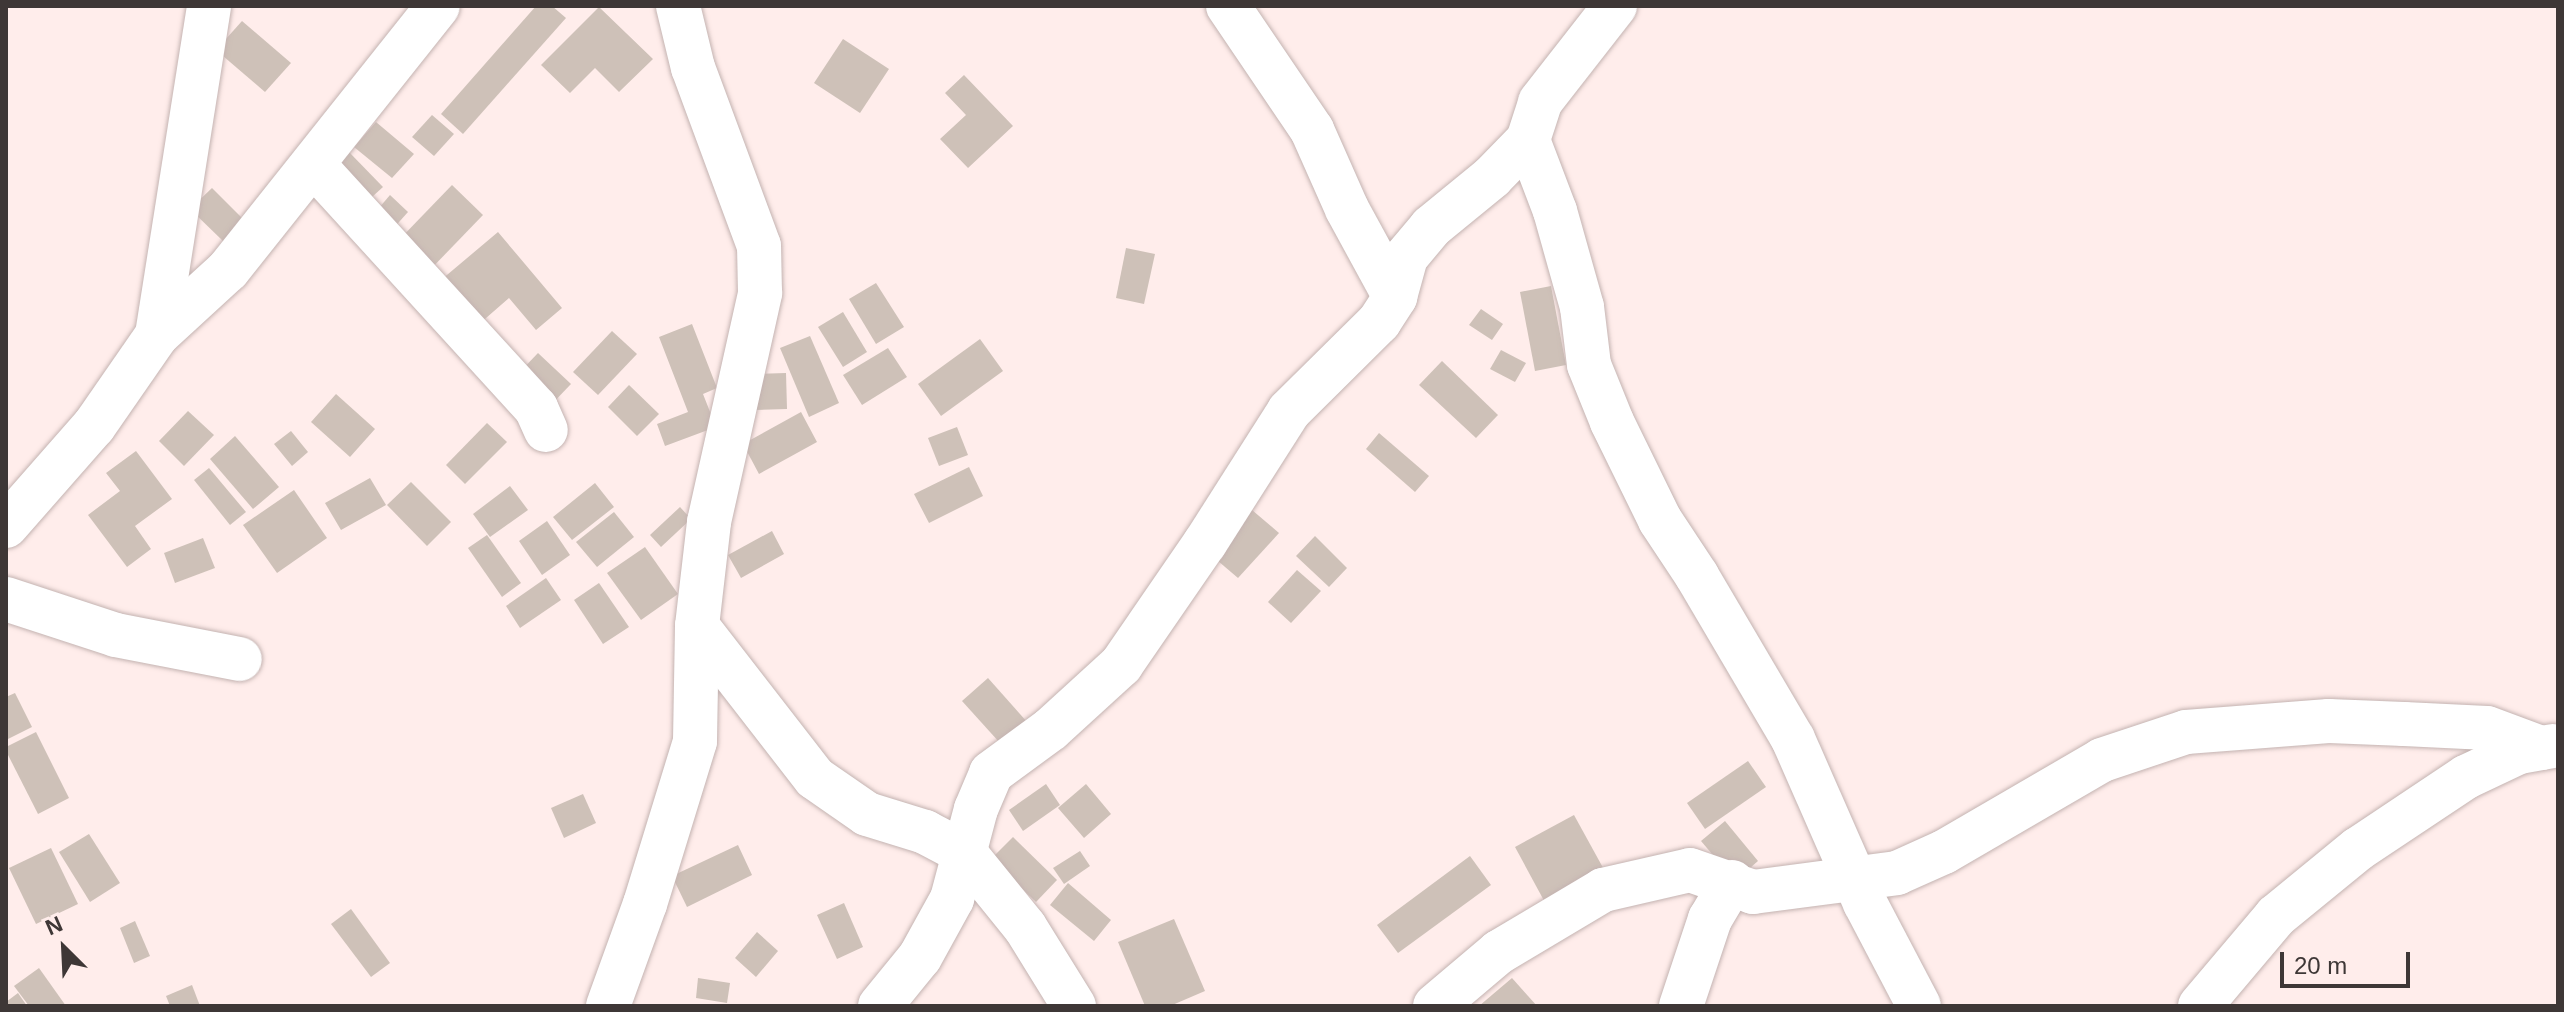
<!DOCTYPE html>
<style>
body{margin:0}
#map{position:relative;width:2564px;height:1012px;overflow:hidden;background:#ffedeb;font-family:Helvetica,sans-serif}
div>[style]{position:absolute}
.building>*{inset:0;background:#cec1b8}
.roads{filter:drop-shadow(0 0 2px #c4b3b1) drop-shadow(0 0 2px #c4b3b1)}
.minor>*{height:44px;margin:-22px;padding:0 22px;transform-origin:22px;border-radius:22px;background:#fff}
span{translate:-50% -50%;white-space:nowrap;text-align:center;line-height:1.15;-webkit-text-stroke:8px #ffedeb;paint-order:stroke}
.frame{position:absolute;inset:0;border:8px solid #3e3736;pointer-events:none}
.north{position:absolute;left:24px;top:908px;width:80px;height:80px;-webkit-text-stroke:6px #ffedeb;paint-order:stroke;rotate:336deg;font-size:22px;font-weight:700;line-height:32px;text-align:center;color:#3e3736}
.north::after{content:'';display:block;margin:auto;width:28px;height:36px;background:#3e3736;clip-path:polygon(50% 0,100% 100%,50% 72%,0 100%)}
.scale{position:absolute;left:2280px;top:952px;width:130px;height:36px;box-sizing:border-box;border:4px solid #3e3736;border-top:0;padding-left:10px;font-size:24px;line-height:28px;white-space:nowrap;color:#3e3736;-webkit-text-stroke:6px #ffedeb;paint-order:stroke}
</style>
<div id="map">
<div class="building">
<i style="clip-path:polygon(536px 6px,552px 6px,566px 18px,463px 134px,441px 114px)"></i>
<i style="clip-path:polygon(599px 7px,653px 59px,619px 92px,595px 68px,570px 93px,541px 65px)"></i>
<i style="clip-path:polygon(242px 21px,291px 63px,265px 92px,216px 50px)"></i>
<i style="clip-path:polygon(843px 39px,889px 69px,860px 113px,814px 83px)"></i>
<i style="clip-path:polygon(964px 75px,1013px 126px,968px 168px,940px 139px,966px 115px,945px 93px)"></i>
<i style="clip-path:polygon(432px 115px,454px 134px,434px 156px,412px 137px)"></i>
<i style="clip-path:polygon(376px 122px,414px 154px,392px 178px,354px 147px)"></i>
<i style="clip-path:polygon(349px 152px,383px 187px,362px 206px,329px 171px)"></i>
<i style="clip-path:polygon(452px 185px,483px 215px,427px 273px,396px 243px)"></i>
<i style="clip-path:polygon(212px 188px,245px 221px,224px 242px,190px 209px)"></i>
<i style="clip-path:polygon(390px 195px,408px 212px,391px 231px,373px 215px)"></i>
<i style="clip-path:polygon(498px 232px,562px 308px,536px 330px,509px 298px,478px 325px,441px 280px)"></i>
<i style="clip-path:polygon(1126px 248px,1155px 254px,1144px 304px,1116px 298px)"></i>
<i style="clip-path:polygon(876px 283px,904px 327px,876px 344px,849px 299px)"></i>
<i style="clip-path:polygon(1551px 286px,1566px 365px,1535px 371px,1520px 292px)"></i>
<i style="clip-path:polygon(1481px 309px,1503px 324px,1492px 340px,1469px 325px)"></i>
<i style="clip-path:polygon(843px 312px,867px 352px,843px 367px,818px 327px)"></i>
<i style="clip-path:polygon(692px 324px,717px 388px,703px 394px,716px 427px,665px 446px,657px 424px,688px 412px,659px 337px)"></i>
<i style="clip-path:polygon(612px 331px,637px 354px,598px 395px,573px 372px)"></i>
<i style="clip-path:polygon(810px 336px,839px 403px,809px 417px,780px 348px)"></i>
<i style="clip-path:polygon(980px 339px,1003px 371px,941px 416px,918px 384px)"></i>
<i style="clip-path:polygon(888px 348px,907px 377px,862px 405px,843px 375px)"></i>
<i style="clip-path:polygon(1501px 350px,1526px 363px,1515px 382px,1490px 369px)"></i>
<i style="clip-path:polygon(538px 353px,571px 384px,548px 408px,515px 377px)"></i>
<i style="clip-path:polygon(1442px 361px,1498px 415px,1476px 438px,1419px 385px)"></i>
<i style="clip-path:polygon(786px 373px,787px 409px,756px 410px,755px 374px)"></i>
<i style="clip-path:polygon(629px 385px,659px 414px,637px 436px,608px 407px)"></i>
<i style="clip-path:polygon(336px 394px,375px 429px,350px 457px,311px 422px)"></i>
<i style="clip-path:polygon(188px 411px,214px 435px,184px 466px,159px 441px)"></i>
<i style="clip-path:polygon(801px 412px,817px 442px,759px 474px,743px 444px)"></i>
<i style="clip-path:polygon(487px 423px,507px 442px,465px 484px,446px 465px)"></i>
<i style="clip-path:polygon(957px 427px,968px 455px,939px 466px,928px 438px)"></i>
<i style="clip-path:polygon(291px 431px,308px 452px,292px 466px,274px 444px)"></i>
<i style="clip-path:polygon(1379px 433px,1429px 476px,1415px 492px,1366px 449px)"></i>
<i style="clip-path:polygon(235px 436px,279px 487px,253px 509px,210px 459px)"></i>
<i style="clip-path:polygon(136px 451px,172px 499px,135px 526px,151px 549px,127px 567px,88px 515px,120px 491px,106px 473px)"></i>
<i style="clip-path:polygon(969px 467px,983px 496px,929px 523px,914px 494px)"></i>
<i style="clip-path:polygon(209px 468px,246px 512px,230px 525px,194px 480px)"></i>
<i style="clip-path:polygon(370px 478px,386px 505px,341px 530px,325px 503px)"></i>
<i style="clip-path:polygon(411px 482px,451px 522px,427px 546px,387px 505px)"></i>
<i style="clip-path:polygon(595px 483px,614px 507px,572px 540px,553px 517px)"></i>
<i style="clip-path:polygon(510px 486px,528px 510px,490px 537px,473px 514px)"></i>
<i style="clip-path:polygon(294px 490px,327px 538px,277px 573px,243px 525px)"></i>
<i style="clip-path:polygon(680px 507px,691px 519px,661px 547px,650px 535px)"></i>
<i style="clip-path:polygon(1252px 510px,1279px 533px,1238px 578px,1211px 555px)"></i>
<i style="clip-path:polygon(614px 512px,634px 537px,597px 567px,576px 542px)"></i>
<i style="clip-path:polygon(547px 521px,570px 555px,542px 575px,519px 541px)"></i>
<i style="clip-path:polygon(772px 531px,784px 554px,741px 578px,728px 555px)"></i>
<i style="clip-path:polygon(487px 535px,521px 583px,502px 597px,468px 548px)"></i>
<i style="clip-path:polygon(1315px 536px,1347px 568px,1329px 587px,1296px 556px)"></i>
<i style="clip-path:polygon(203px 538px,215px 568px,175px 583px,164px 553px)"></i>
<i style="clip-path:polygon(645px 547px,678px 594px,641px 620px,607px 573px)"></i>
<i style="clip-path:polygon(1297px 570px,1321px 591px,1291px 623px,1268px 602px)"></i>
<i style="clip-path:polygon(546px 578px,561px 600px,520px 628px,506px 606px)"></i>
<i style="clip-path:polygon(599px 583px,629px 627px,603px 644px,574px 600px)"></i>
<i style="clip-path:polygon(988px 678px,1035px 731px,1009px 753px,962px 701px)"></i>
<i style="clip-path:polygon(15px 693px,32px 727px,6px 740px,6px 697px)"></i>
<i style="clip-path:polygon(36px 732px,69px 798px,38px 814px,6px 751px,6px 747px)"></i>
<i style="clip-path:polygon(1748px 761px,1766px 787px,1705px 829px,1687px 803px)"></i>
<i style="clip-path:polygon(1046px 784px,1060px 805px,1023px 831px,1009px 810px)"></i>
<i style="clip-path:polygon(1086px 784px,1111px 814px,1084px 838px,1058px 808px)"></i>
<i style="clip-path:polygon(583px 794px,596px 823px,564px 838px,551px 808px)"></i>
<i style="clip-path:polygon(1574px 815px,1607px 875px,1548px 908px,1515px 847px)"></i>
<i style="clip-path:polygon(1725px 821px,1758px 861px,1735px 881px,1701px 841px)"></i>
<i style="clip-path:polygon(89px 834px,120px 883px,90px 902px,59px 852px)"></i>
<i style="clip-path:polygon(1013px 837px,1057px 880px,1036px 902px,991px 859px)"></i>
<i style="clip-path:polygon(738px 845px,752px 875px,687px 907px,672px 876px)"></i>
<i style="clip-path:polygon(51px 848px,78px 904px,36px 924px,9px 868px)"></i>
<i style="clip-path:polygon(1080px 851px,1090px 866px,1064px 884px,1053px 868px)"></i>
<i style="clip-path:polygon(1470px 856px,1491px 885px,1398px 953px,1377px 925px)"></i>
<i style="clip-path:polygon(1068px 883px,1111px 920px,1094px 941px,1050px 905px)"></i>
<i style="clip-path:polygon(844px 903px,863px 947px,837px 959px,817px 915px)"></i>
<i style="clip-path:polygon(351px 909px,390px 963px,371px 977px,331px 924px)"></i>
<i style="clip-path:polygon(1174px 919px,1205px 991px,1170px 1006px,1145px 1006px,1118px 942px)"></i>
<i style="clip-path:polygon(135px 921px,150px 956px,134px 963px,120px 928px)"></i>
<i style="clip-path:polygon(757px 932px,778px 951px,756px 977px,735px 958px)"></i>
<i style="clip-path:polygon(39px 968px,66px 1006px,29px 1006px,14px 986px)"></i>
<i style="clip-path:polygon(698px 978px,730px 983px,727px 1003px,696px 998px)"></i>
<i style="clip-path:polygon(1512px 978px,1537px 1006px,1479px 1006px)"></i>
<i style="clip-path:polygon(192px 985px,200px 1006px,170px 1006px,166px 996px)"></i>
<i style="clip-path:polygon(18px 993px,27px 1006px,6px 1006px,6px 1002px)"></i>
</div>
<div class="roads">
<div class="minor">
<i style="left:1228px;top:6px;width:150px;rotate:55.9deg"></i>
<i style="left:1312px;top:130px;width:86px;rotate:66.1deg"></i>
<i style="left:1347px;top:209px;width:100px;rotate:61.4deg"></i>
<i style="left:1528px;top:140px;width:76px;rotate:69.2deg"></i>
<i style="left:1555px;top:211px;width:100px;rotate:74.3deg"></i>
<i style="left:1582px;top:307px;width:58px;rotate:83.1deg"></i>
<i style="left:1589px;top:365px;width:61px;rotate:68deg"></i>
<i style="left:1612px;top:422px;width:109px;rotate:63.9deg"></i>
<i style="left:1660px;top:520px;width:67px;rotate:56.5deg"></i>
<i style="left:1697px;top:576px;width:189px;rotate:59.5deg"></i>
<i style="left:1793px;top:739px;width:179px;rotate:66.3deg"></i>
<i style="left:1865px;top:903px;width:116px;rotate:62.3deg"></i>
<i style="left:313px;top:164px;width:331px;rotate:47.6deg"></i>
<i style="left:536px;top:408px;width:24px;rotate:66deg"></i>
<i style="left:157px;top:335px;width:333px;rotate:-81deg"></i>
<i style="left:6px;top:526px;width:133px;rotate:-48.7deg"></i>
<i style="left:94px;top:426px;width:111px;rotate:-55.3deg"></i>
<i style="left:157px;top:335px;width:96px;rotate:-42.5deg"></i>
<i style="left:228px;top:270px;width:337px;rotate:-51.5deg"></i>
<i style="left:6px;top:599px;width:116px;rotate:18.1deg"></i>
<i style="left:116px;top:635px;width:126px;rotate:11deg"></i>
<i style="left:697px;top:626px;width:192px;rotate:52.2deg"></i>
<i style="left:815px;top:778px;width:63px;rotate:34.7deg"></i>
<i style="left:867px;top:814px;width:61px;rotate:17.2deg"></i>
<i style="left:925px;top:832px;width:45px;rotate:27.7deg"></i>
<i style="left:965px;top:853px;width:95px;rotate:51deg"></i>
<i style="left:1025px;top:927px;width:93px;rotate:58.2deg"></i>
<i style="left:608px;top:1006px;width:109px;rotate:-70.1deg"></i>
<i style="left:645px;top:904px;width:170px;rotate:-72.9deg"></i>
<i style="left:695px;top:741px;width:115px;rotate:-89deg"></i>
<i style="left:697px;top:626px;width:105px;rotate:-83.4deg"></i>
<i style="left:709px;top:522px;width:235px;rotate:-77.4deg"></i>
<i style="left:760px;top:293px;width:47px;rotate:-91.2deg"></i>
<i style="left:759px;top:246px;width:190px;rotate:-110.3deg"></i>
<i style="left:693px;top:68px;width:64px;rotate:-103.6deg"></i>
<i style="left:880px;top:1006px;width:63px;rotate:-50.8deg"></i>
<i style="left:920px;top:957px;width:66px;rotate:-61.1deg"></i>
<i style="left:952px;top:899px;width:93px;rotate:-75.1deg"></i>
<i style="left:976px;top:809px;width:39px;rotate:-67deg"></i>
<i style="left:991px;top:773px;width:74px;rotate:-36.3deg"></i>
<i style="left:1051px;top:729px;width:95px;rotate:-42.4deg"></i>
<i style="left:1121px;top:665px;width:148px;rotate:-55.5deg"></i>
<i style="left:1205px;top:543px;width:156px;rotate:-57.5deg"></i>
<i style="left:1289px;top:411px;width:127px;rotate:-44.7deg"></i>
<i style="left:1379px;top:322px;width:30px;rotate:-57deg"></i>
<i style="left:1395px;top:297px;width:41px;rotate:-74.6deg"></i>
<i style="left:1406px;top:257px;width:39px;rotate:-50deg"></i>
<i style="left:1431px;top:227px;width:79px;rotate:-39.3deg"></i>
<i style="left:1492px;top:177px;width:52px;rotate:-45.8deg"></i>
<i style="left:1528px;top:140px;width:40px;rotate:-72deg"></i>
<i style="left:1540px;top:102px;width:122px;rotate:-52deg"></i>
<i style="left:1435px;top:1006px;width:84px;rotate:-40.2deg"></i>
<i style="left:1499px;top:952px;width:121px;rotate:-30.8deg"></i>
<i style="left:1603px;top:890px;width:89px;rotate:-12.9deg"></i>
<i style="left:1690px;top:870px;width:67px;rotate:19.2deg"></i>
<i style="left:1753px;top:892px;width:145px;rotate:-7.5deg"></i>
<i style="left:1897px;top:873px;width:51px;rotate:-24.1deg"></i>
<i style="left:1944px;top:852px;width:183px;rotate:-30.2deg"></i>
<i style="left:2102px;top:760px;width:89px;rotate:-18.4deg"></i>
<i style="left:2186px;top:732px;width:143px;rotate:-4.4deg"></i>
<i style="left:2329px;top:721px;width:75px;rotate:2.3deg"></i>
<i style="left:2404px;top:724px;width:83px;rotate:2.8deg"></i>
<i style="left:2487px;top:728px;width:58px;rotate:20.3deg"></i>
<i style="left:1681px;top:1006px;width:92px;rotate:-71.6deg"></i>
<i style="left:1710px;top:919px;width:43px;rotate:-59.3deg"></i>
<i style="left:2200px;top:1006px;width:118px;rotate:-49.8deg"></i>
<i style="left:2276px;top:916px;width:106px;rotate:-39.3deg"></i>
<i style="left:2358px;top:849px;width:130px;rotate:-33.7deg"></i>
<i style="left:2466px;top:777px;width:59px;rotate:-25.3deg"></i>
<i style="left:2519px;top:752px;width:34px;rotate:-10deg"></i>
</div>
</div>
<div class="frame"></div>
<div class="north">N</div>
<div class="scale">20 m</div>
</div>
